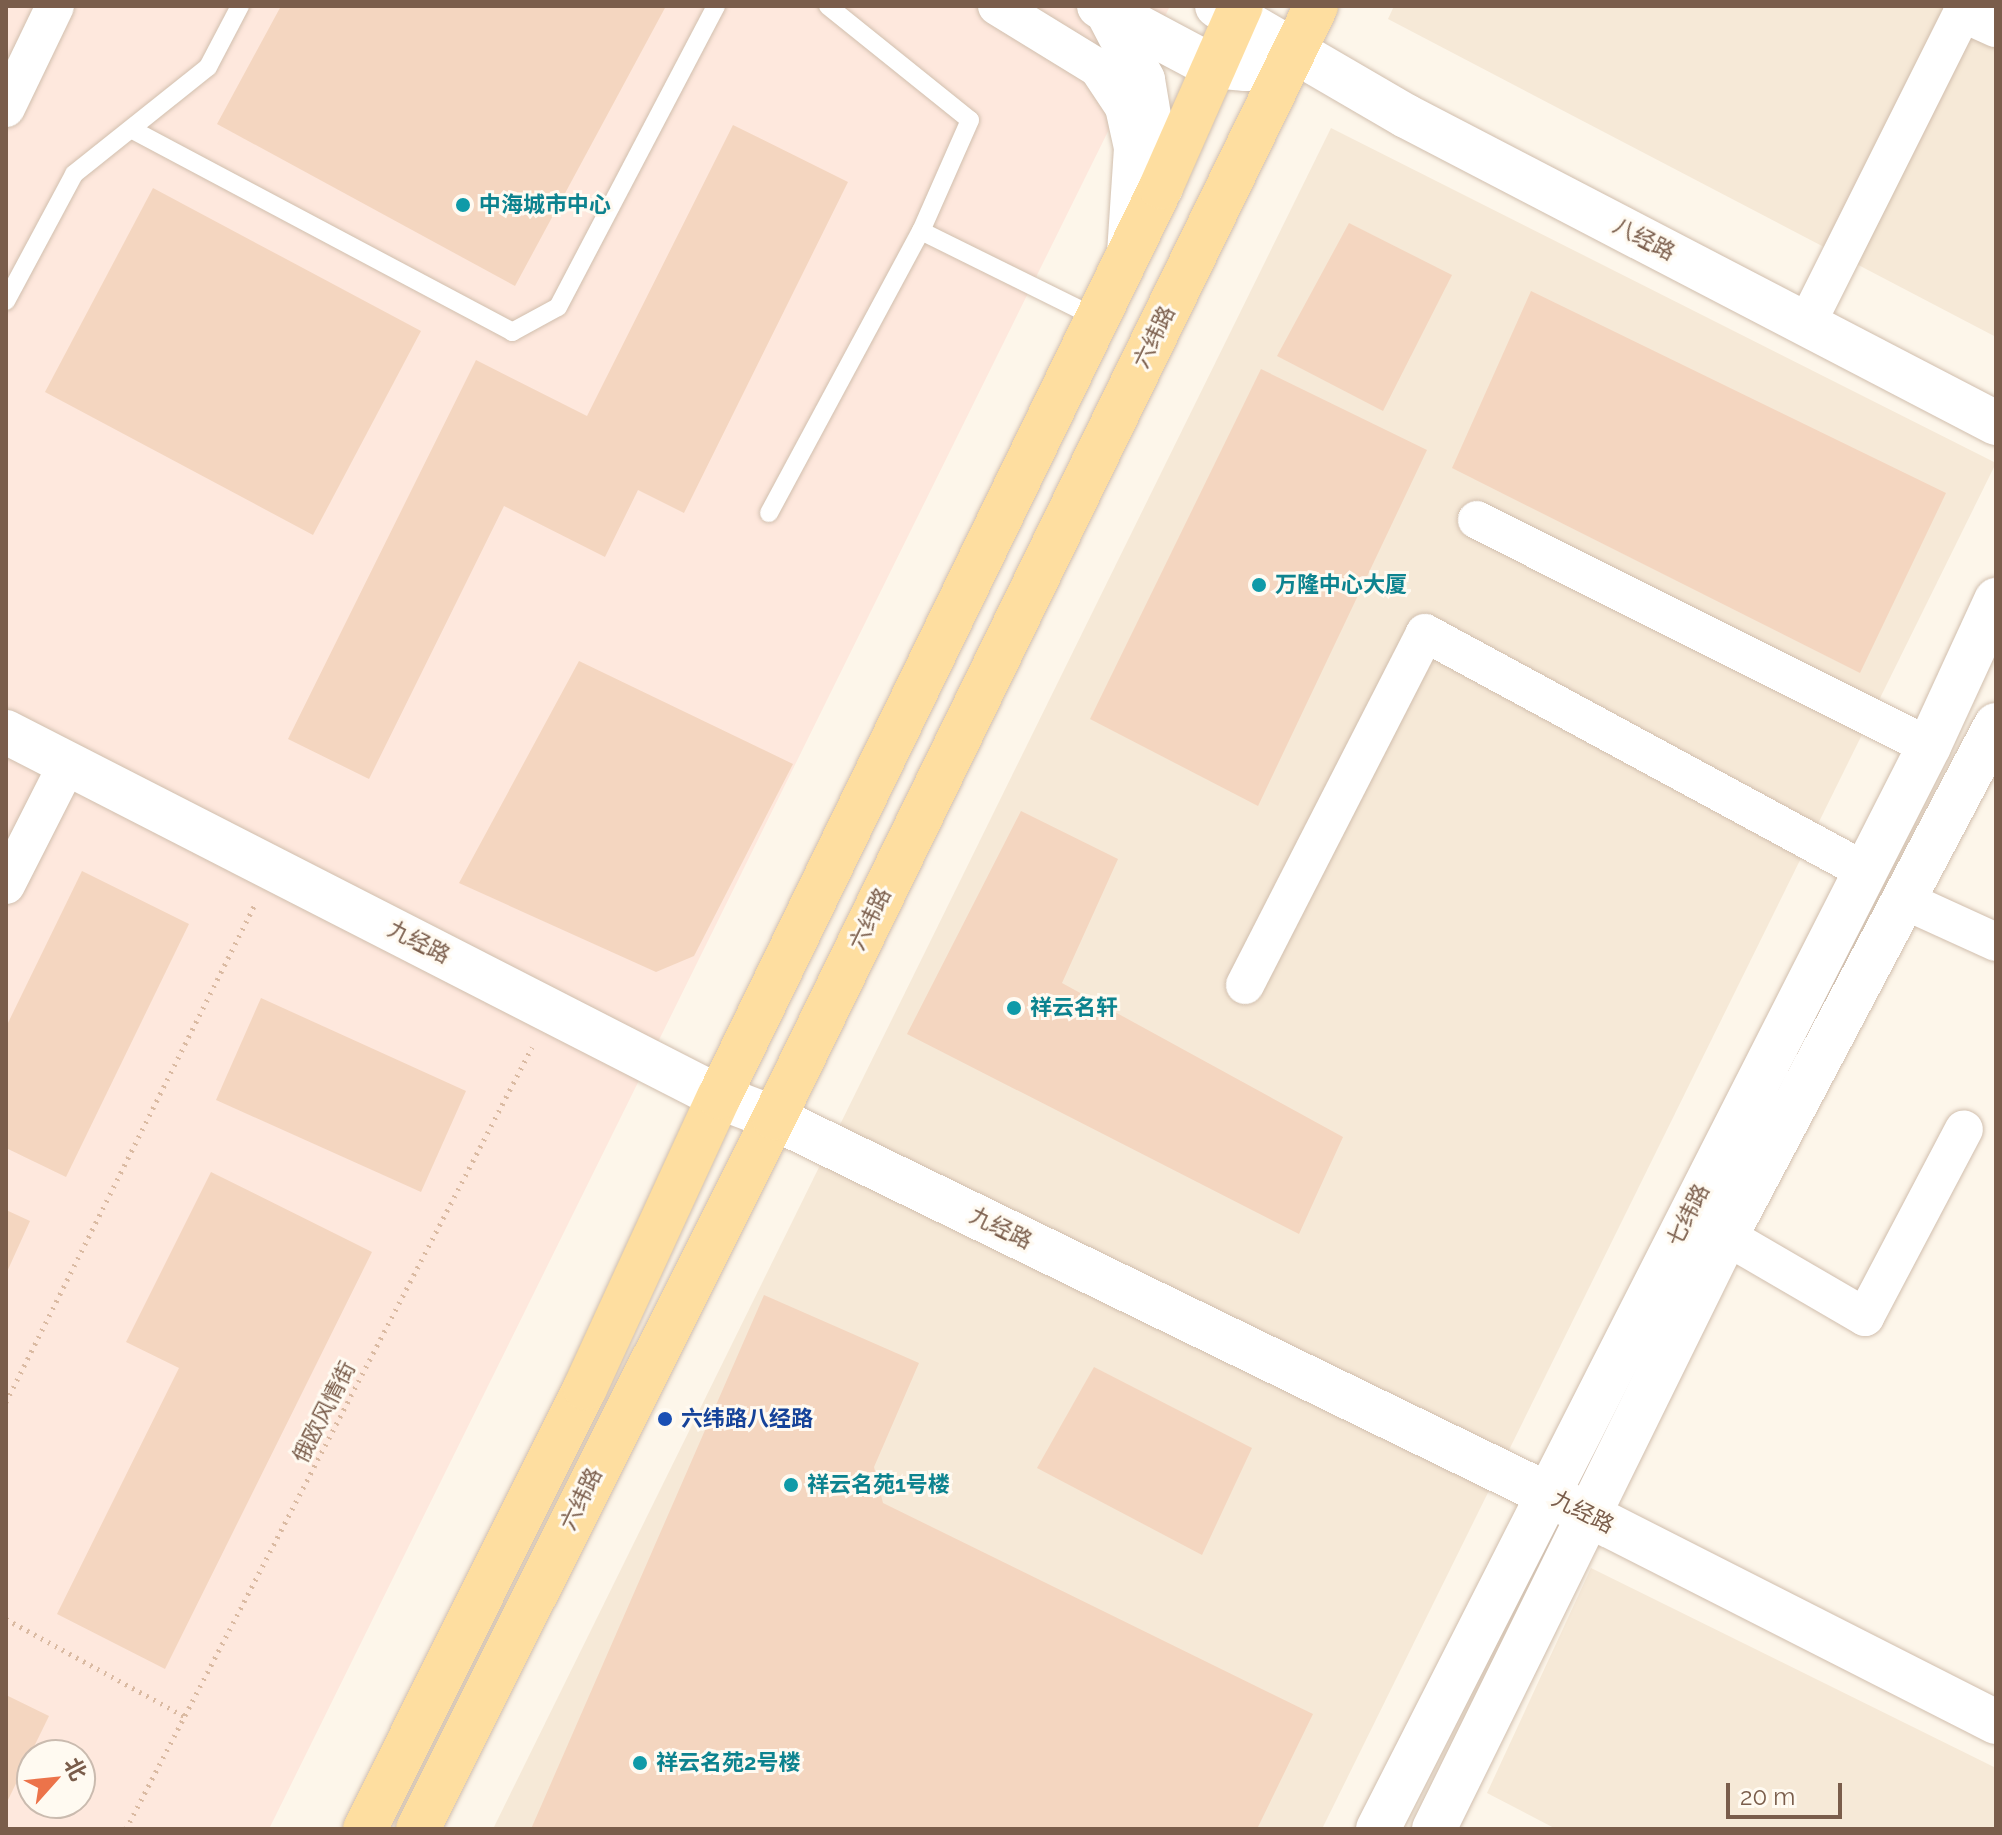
<!DOCTYPE html>
<meta charset="utf-8">
<style>
body{margin:0}
#map{position:relative;width:2002px;height:1835px;overflow:hidden;background:#fdf6ea;font-family:Raleway,"Noto Sans SC",sans-serif}
div>[style]{position:absolute}
.residential>*{inset:0;background:#f6e9d7}
.commercial>*{inset:0;background:#fee8dd}
.building>*{inset:0;background:#f4d6c0}
.path>*{height:5px;margin-top:-2.5px;transform-origin:0;background:repeating-linear-gradient(90deg,#dabaa2 0 2px,transparent 0 8px)}
.roads{filter:drop-shadow(0 0 2px #d1bfae) drop-shadow(0 0 2px #d1bfae)}
.lane>*{height:18px;margin:-9px;padding:0 9px;transform-origin:9px;border-radius:9px;background:#fff}
.street>*{height:38px;margin:-19px;padding:0 19px;transform-origin:19px;border-radius:19px;background:#fff}
.secondary>*{height:44px;margin:-22px;padding:0 22px;transform-origin:22px;border-radius:22px;background:#fff}
.primary>*{height:44px;margin:-22px;padding:0 22px;transform-origin:22px;border-radius:22px;background:#fedea0}
.dots>*{width:22px;height:22px;translate:-50% -50%;box-sizing:border-box;border:4px solid #fffaf1;border-radius:50%}
span{translate:-50% -50%;white-space:nowrap;text-align:center;line-height:1.15;-webkit-text-stroke:6px #fffaf1;paint-order:stroke}
.culture-label{font-size:22px;color:#0d838f;font-weight:700}
.left{translate:0 -50%;text-align:left}
.street-label{font-size:22px;color:#7a5d4b}
.transit-label{font-size:22px;color:#164399;font-weight:700}
.frame{position:absolute;inset:0;border:8px solid #7a5d4b;pointer-events:none}
.north{position:absolute;left:16px;top:1739px;width:80px;height:80px;box-sizing:border-box;background:#fffaf1;border:2px solid #cabbaf;border-radius:50%;rotate:63deg;font-size:22px;font-weight:700;line-height:32px;text-align:center;color:#7a5d4b}
.north::after{content:'';display:block;margin:auto;width:28px;height:36px;background:#ec734a;clip-path:polygon(50% 0,100% 100%,50% 72%,0 100%)}
.scale{position:absolute;left:1726px;top:1783px;width:116px;height:36px;box-sizing:border-box;border:4px solid #7a5d4b;border-top:0;padding-left:10px;font-size:24px;line-height:28px;white-space:nowrap;color:#7a5d4b;-webkit-text-stroke:6px #fffaf1;paint-order:stroke}
</style>
<div id="map">
<div class="residential">
<i style="clip-path:polygon(1394px 6px,1996px 6px,1996px 337px,1388px 19px)"></i>
<i style="clip-path:polygon(1331px 128px,1996px 463px,1322px 1829px,493px 1829px)"></i>
<i style="clip-path:polygon(1591px 1568px,1996px 1768px,1996px 1829px,1556px 1829px,1487px 1793px)"></i>
</div>
<div class="commercial">
<i style="clip-path:polygon(evenodd,6px 6px,1170px 6px,269px 1829px,6px 1829px,6px 6px,32px 1755px,80px 1755px,80px 1803px,32px 1803px,32px 1755px)"></i>
</div>
<div class="building">
<i style="clip-path:polygon(281px 6px,666px 6px,515px 286px,217px 124px)"></i>
<i style="clip-path:polygon(733px 125px,848px 182px,684px 513px,638px 490px,605px 557px,504px 506px,369px 779px,288px 739px,476px 360px,587px 416px)"></i>
<i style="clip-path:polygon(153px 188px,421px 331px,313px 535px,45px 392px)"></i>
<i style="clip-path:polygon(1349px 223px,1452px 275px,1383px 411px,1277px 356px)"></i>
<i style="clip-path:polygon(1531px 291px,1946px 493px,1860px 673px,1452px 468px)"></i>
<i style="clip-path:polygon(1261px 369px,1427px 450px,1258px 806px,1090px 719px)"></i>
<i style="clip-path:polygon(579px 661px,793px 764px,694px 956px,656px 972px,459px 883px)"></i>
<i style="clip-path:polygon(1021px 811px,1118px 859px,1062px 983px,1343px 1137px,1299px 1234px,907px 1034px)"></i>
<i style="clip-path:polygon(82px 871px,189px 924px,66px 1177px,6px 1148px,6px 1027px)"></i>
<i style="clip-path:polygon(261px 998px,466px 1091px,421px 1192px,216px 1100px)"></i>
<i style="clip-path:polygon(211px 1172px,372px 1252px,165px 1669px,57px 1614px,179px 1368px,126px 1342px)"></i>
<i style="clip-path:polygon(6px 1210px,30px 1221px,6px 1274px)"></i>
<i style="clip-path:polygon(764px 1295px,919px 1363px,874px 1467px,883px 1503px,1313px 1714px,1257px 1829px,531px 1829px)"></i>
<i style="clip-path:polygon(1094px 1367px,1252px 1448px,1202px 1555px,1037px 1468px)"></i>
<i style="clip-path:polygon(6px 1695px,49px 1716px,6px 1804px)"></i>
</div>
<div class="path">
<i style="left:6px;top:1402px;width:557px;rotate:-63.43deg"></i>
<i style="left:6px;top:1619px;width:203px;rotate:28.6deg"></i>
<i style="left:126px;top:1829px;width:881px;rotate:-62.56deg"></i>
</div>
<div class="roads">
<div class="lane">
<i style="left:828px;top:6px;width:182px;rotate:38.8deg"></i>
<i style="left:970px;top:120px;width:121px;rotate:113.8deg"></i>
<i style="left:921px;top:231px;width:196px;rotate:26.3deg"></i>
<i style="left:131px;top:129px;width:432px;rotate:28deg"></i>
<i style="left:512px;top:332px;width:52px;rotate:-28.5deg"></i>
<i style="left:558px;top:307px;width:340px;rotate:-62.3deg"></i>
<i style="left:6px;top:301px;width:144px;rotate:-61.8deg"></i>
<i style="left:74px;top:174px;width:171px;rotate:-38.6deg"></i>
<i style="left:208px;top:67px;width:69px;rotate:-62.3deg"></i>
<i style="left:769px;top:513px;width:320px;rotate:-61.7deg"></i>
</div>
<div class="street">
<i style="left:997px;top:6px;width:119px;rotate:31.5deg"></i>
<i style="left:1098px;top:68px;width:47px;rotate:56.3deg"></i>
<i style="left:1124px;top:107px;width:42px;rotate:77.6deg"></i>
<i style="left:1133px;top:148px;width:105px;rotate:93.8deg"></i>
<i style="left:6px;top:108px;width:113px;rotate:-64.3deg"></i>
<i style="left:1807px;top:323px;width:347px;rotate:-63.4deg"></i>
<i style="left:1962px;top:13px;width:37px;rotate:24deg"></i>
<i style="left:1477px;top:520px;width:505px;rotate:26.57deg"></i>
<i style="left:6px;top:885px;width:137px;rotate:-63.1deg"></i>
<i style="left:1906px;top:901px;width:99px;rotate:24.5deg"></i>
<i style="left:1245px;top:985px;width:395px;rotate:-62.9deg"></i>
<i style="left:1425px;top:633px;width:500px;rotate:28.41deg"></i>
<i style="left:1726px;top:1236px;width:161px;rotate:30.2deg"></i>
<i style="left:1865px;top:1317px;width:212px;rotate:-62.2deg"></i>
</div>
<div class="secondary">
<i style="left:1099px;top:6px;width:128px;rotate:28deg"></i>
<i style="left:1212px;top:66px;width:34px;rotate:5deg"></i>
<i style="left:1246px;top:69px;width:51px;rotate:-18.4deg"></i>
<i style="left:1217px;top:6px;width:219px;rotate:30.2deg"></i>
<i style="left:1406px;top:116px;width:665px;rotate:27.49deg"></i>
<i style="left:1107px;top:11px;width:78px;rotate:62.4deg"></i>
<i style="left:1143px;top:80px;width:109px;rotate:80.5deg"></i>
<i style="left:6px;top:732px;width:801px;rotate:27.11deg"></i>
<i style="left:719px;top:1097px;width:59px;rotate:20.9deg"></i>
<i style="left:774px;top:1118px;width:857px;rotate:25.94deg"></i>
<i style="left:1545px;top:1493px;width:506px;rotate:26.92deg"></i>
<i style="left:1378px;top:1829px;width:1215px;rotate:-63.03deg"></i>
<i style="left:1929px;top:746px;width:161px;rotate:-65.3deg"></i>
<i style="left:1434px;top:1829px;width:661px;rotate:-63.78deg"></i>
<i style="left:1726px;top:1236px;width:578px;rotate:-62.15deg"></i>
</div>
<div class="primary">
<i style="left:365px;top:1829px;width:493px;rotate:-63.5deg"></i>
<i style="left:585px;top:1388px;width:320px;rotate:-65.3deg"></i>
<i style="left:719px;top:1097px;width:1012px;rotate:-64.09deg"></i>
<i style="left:1161px;top:187px;width:198px;rotate:-66.2deg"></i>
<i style="left:418px;top:1829px;width:795px;rotate:-63.4deg"></i>
<i style="left:774px;top:1118px;width:1237px;rotate:-64.01deg"></i>
</div>
</div>
<div class="dots">
<i style="left:463px;top:205px;background:#0f9aa8"></i>
<i style="left:1259px;top:585px;background:#0f9aa8"></i>
<i style="left:1014px;top:1008px;background:#0f9aa8"></i>
<i style="left:665px;top:1419px;background:#1a4fb4"></i>
<i style="left:791px;top:1485px;background:#0f9aa8"></i>
<i style="left:640px;top:1763px;background:#0f9aa8"></i>
</div>
<div class="culture-label">
<span class="left" style="left:479px;top:205px">中海城市中心</span>
<span class="left" style="left:1275px;top:585px">万隆中心大厦</span>
<span class="left" style="left:1030px;top:1008px">祥云名轩</span>
<span class="left" style="left:807px;top:1485px">祥云名苑1号楼</span>
<span class="left" style="left:656px;top:1763px">祥云名苑2号楼</span>
</div>
<div class="street-label">
<span style="left:1644px;top:239px;rotate:27deg">八经路</span>
<span style="left:1154px;top:337px;rotate:-64deg">六纬路</span>
<span style="left:870px;top:919px;rotate:-64deg">六纬路</span>
<span style="left:419px;top:942px;rotate:27deg">九经路</span>
<span style="left:1688px;top:1215px;rotate:-63deg">七纬路</span>
<span style="left:1001px;top:1228px;rotate:26deg">九经路</span>
<span style="left:324px;top:1412px;rotate:-63deg">俄欧风情街</span>
<span style="left:581px;top:1499px;rotate:-64deg">六纬路</span>
<span style="left:1583px;top:1512px;rotate:27deg">九经路</span>
</div>
<div class="transit-label">
<span class="left" style="left:681px;top:1419px">六纬路八经路</span>
</div>
<div class="frame"></div>
<div class="north">北</div>
<div class="scale">20 m</div>
</div>
